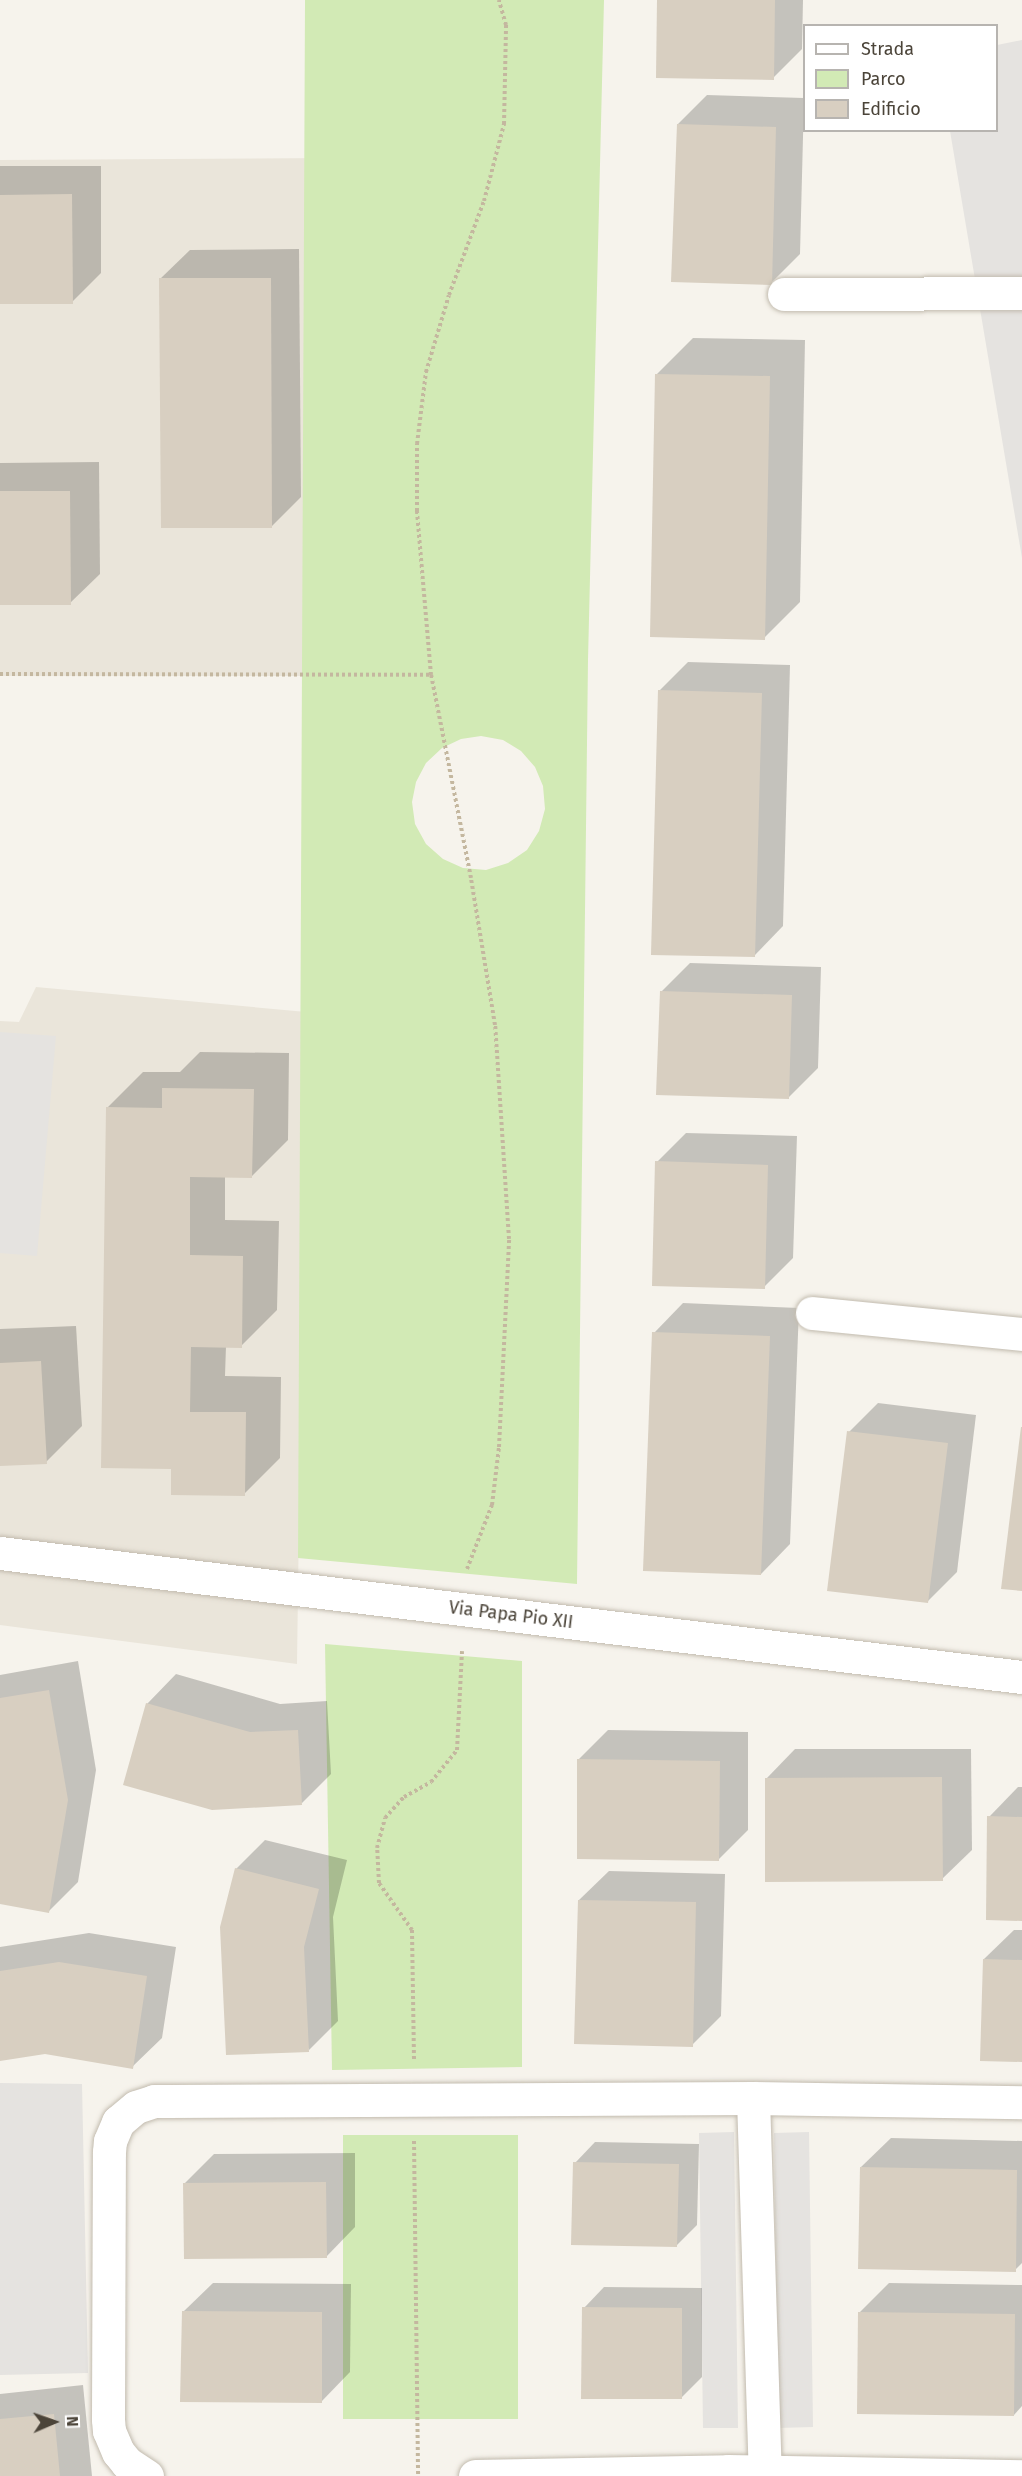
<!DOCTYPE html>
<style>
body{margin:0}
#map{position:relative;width:1022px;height:2476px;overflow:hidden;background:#f6f3ec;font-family:"Fira Sans",sans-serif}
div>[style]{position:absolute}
.residential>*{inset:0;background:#eae5da}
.green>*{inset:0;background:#d2eab5}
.parking>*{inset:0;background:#e5e3e0}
.shadow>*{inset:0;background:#0003}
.building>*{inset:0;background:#d8cfc1}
.path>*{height:4px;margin-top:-2px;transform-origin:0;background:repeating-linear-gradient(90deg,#c4b79f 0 3px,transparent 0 6px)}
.roads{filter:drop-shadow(0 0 2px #c2bbae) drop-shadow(0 0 2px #c2bbae)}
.minor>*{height:33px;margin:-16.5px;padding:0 16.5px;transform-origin:16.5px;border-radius:16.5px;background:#fff}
span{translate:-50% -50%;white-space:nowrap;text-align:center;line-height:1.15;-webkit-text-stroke:5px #fff;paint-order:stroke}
.street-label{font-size:18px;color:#4b4439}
.legend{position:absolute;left:803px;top:24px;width:195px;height:108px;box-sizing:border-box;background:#fff;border:2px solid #b7b4b0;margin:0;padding:8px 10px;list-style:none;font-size:18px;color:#4b4439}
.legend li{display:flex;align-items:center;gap:12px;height:30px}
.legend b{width:30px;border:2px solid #b7b4b0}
.north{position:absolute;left:24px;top:2392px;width:60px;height:60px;-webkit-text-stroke:4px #fff;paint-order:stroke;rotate:88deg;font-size:16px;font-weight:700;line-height:24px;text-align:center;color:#4b4439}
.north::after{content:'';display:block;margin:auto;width:21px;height:27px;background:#4b4439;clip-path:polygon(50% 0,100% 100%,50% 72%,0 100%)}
</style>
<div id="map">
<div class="residential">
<i style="clip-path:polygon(331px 158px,347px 676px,0 676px,0 160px)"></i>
<i style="clip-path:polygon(36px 987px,306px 1012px,297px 1664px,0 1625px,0 1021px,19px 1022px)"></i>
</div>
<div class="green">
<i style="clip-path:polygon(evenodd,305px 0,604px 0,588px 660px,577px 1584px,298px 1558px,305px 0,481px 736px,503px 740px,521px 751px,535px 767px,543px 786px,545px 809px,539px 831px,527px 850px,508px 863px,486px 870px,463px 868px,443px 859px,426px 844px,415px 824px,412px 802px,416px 782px,426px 763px,442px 748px,461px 739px,481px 736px)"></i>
<i style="clip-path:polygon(325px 1644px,522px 1661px,522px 2067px,332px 2070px)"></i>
<i style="clip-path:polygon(343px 2135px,518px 2135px,518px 2419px,343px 2419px)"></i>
</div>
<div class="parking">
<i style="clip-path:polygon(1022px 40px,1022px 558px,950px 131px,996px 130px,997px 45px)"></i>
<i style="clip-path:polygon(0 1032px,56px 1036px,37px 1256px,0 1253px)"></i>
<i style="clip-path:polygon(0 2083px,82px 2084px,88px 2373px,0 2375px)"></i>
<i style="clip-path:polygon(734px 2132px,738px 2428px,703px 2428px,699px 2133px)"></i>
<i style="clip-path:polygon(809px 2132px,813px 2427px,778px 2428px,774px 2133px)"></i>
</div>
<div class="shadow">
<i style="clip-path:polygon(658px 0,803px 0,802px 49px,773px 78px)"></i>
<i style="clip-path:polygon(707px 95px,804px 98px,800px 254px,771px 283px,678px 124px)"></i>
<i style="clip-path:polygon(0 166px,101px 166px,101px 273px,72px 302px,0 303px)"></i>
<i style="clip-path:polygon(299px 249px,301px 497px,272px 526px,160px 279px,190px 250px)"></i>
<i style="clip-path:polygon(693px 338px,805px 340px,800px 602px,764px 638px,657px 374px)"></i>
<i style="clip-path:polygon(99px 462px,100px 574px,70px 603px,0 604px,0 463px)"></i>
<i style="clip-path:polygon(688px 662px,790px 665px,783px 926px,754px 956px,659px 691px)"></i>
<i style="clip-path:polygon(690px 963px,821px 967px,818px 1068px,788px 1098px,661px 992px)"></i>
<i style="clip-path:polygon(200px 1052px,289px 1053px,288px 1140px,252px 1176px,225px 1176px,225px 1220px,279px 1221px,277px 1310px,241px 1346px,226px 1346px,225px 1376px,281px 1377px,280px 1458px,244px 1494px,172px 1467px,107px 1108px,143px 1072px,180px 1072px)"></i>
<i style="clip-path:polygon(686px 1133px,797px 1136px,793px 1258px,764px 1287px,657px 1162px)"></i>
<i style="clip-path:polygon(683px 1303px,799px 1308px,790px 1544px,761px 1574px,654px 1333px)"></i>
<i style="clip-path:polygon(76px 1326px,82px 1426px,46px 1462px,0 1464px,0 1329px)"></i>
<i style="clip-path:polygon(878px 1403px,976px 1415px,957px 1572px,927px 1602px,849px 1432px)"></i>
<i style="clip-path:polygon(78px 1661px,96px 1770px,78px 1882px,49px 1911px,0 1902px,0 1675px)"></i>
<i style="clip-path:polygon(176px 1674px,280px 1704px,327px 1701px,331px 1774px,302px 1803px,147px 1704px)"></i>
<i style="clip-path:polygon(608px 1730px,748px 1732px,748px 1830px,719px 1859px,578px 1760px)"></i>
<i style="clip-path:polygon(795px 1749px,971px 1749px,972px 1850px,942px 1879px,766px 1779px)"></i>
<i style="clip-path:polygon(1018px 1787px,1022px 1787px,1022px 1919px,989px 1817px)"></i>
<i style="clip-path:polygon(265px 1840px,347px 1860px,333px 1917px,338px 2021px,309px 2050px,236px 1869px)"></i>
<i style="clip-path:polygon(609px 1871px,725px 1874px,721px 2016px,692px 2045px,579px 1900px)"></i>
<i style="clip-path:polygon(1014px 1930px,1022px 1930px,1022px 2061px,984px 1959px)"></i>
<i style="clip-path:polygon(89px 1933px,176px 1947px,162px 2038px,132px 2067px,45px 2053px,0 2060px,0 1947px)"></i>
<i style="clip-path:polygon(891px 2138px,1022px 2141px,1022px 2263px,1015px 2270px,861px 2167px)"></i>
<i style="clip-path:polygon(595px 2142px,699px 2144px,697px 2225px,676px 2246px,575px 2163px)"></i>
<i style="clip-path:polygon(355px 2153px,355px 2227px,326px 2257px,185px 2183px,214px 2154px)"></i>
<i style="clip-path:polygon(213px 2283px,351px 2284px,350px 2372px,321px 2402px,183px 2312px)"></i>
<i style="clip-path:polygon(889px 2283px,1022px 2285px,1022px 2406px,1014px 2415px,859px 2313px)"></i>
<i style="clip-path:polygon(604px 2287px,702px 2288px,702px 2377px,681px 2398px,584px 2308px)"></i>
<i style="clip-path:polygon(83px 2385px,92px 2476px,0 2476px,0 2394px)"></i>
</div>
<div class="building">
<i style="clip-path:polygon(657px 0,775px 0,774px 80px,656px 78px)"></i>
<i style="clip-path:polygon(677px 124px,776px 127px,772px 285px,671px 282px)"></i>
<i style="clip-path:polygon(72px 194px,73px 304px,0 304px,0 195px)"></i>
<i style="clip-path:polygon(159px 278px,271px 278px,272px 528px,161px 528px)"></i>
<i style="clip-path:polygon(655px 374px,770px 376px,765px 640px,650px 637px)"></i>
<i style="clip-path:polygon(0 491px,70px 491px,71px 605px,0 605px)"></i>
<i style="clip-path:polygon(658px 690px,762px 693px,755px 957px,651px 955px)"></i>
<i style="clip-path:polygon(660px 991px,792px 995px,789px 1099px,656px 1095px)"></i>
<i style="clip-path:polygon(162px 1088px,254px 1089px,252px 1178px,190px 1177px,190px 1255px,243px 1256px,242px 1348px,191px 1347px,190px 1412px,246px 1412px,245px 1496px,171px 1495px,171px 1469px,101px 1468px,106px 1107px,162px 1108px)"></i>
<i style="clip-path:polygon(655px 1161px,768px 1165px,765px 1289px,652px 1286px)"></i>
<i style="clip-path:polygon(652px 1332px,770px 1336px,761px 1575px,643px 1571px)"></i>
<i style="clip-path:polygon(41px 1361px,47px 1464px,0 1466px,0 1363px)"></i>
<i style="clip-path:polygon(1021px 1427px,1022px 1427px,1022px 1591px,1001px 1589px)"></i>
<i style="clip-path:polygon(847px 1431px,948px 1443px,928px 1603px,827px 1591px)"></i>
<i style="clip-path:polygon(49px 1690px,68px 1800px,49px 1913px,0 1904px,0 1698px)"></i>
<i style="clip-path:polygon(146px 1703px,250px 1732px,298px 1730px,302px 1805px,212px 1810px,123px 1785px)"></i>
<i style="clip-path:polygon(577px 1759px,720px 1761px,719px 1861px,577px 1859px)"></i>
<i style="clip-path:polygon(942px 1777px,943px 1881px,765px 1882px,765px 1778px)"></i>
<i style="clip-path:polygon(987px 1816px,1022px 1817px,1022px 1921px,986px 1920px)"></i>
<i style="clip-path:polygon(235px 1868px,319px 1889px,304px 1947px,309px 2052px,226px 2055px,220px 1927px)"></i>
<i style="clip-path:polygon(578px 1900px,696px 1902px,693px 2047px,574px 2044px)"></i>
<i style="clip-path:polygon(983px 1959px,1022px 1960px,1022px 2062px,980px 2061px)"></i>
<i style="clip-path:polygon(59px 1962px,147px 1976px,133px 2069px,45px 2054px,0 2061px,0 1971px)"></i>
<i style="clip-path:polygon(573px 2162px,679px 2164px,677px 2247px,571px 2245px)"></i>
<i style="clip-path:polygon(860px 2167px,1017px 2170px,1016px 2272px,858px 2269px)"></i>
<i style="clip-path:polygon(326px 2182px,327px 2258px,184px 2259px,183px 2183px)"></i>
<i style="clip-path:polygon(582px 2307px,682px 2308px,682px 2399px,581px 2399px)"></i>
<i style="clip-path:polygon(182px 2311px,322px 2312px,322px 2403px,180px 2402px)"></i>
<i style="clip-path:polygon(858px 2312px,1015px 2314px,1014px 2416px,857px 2414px)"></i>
<i style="clip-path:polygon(54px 2414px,60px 2476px,0 2476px,0 2419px)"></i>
</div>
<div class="path">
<i style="left:0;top:674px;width:431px;rotate:0.1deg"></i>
<i style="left:467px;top:1569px;width:69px;rotate:-68.7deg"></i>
<i style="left:492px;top:1505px;width:58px;rotate:-83.1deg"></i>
<i style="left:499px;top:1447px;width:208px;rotate:-87.2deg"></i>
<i style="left:509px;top:1239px;width:214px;rotate:-93.7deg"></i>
<i style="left:495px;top:1025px;width:149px;rotate:-99.3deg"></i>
<i style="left:471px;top:878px;width:207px;rotate:-101.1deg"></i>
<i style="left:431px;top:675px;width:165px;rotate:-94.9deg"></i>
<i style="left:417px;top:511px;width:67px;rotate:-90deg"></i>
<i style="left:417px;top:444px;width:73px;rotate:-82.9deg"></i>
<i style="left:426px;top:372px;width:80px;rotate:-73.4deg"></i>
<i style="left:449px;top:295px;width:100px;rotate:-69.6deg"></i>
<i style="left:484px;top:201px;width:80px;rotate:-75.4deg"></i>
<i style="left:504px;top:124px;width:99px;rotate:-88.8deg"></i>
<i style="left:506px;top:25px;width:26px;rotate:-106deg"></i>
<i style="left:414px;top:2059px;width:129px;rotate:-90.9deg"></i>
<i style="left:412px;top:1930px;width:57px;rotate:-125.1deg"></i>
<i style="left:379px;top:1883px;width:35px;rotate:-93deg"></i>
<i style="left:377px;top:1848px;width:31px;rotate:-75deg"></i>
<i style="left:385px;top:1818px;width:28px;rotate:-48deg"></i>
<i style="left:404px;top:1797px;width:31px;rotate:-29deg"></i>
<i style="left:431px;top:1782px;width:41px;rotate:-50.9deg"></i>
<i style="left:457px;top:1750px;width:99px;rotate:-87.1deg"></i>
<i style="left:414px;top:2141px;width:335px;rotate:89.3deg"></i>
</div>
<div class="roads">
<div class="minor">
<i style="left:784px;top:294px;width:238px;rotate:-0.2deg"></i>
<i style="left:812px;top:1313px;width:211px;rotate:5.7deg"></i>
<i style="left:0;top:1553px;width:1029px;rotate:6.92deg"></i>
<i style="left:753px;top:2098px;width:374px;rotate:88.2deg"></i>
<i style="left:147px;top:2476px;width:24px;rotate:-147deg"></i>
<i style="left:127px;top:2463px;width:14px;rotate:-129deg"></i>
<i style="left:118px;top:2452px;width:23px;rotate:-113deg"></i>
<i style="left:109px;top:2431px;width:12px;rotate:-95deg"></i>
<i style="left:108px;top:2419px;width:267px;rotate:-89.8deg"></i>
<i style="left:109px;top:2152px;width:11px;rotate:-85deg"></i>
<i style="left:110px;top:2141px;width:21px;rotate:-67deg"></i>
<i style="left:118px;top:2122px;width:23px;rotate:-40deg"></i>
<i style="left:136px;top:2107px;width:19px;rotate:-18deg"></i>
<i style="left:154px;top:2101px;width:13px"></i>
<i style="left:167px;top:2101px;width:586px;rotate:-0.29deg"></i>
<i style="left:753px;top:2098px;width:269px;rotate:0.9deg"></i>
<i style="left:475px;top:2476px;width:253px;rotate:-1.1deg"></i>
<i style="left:728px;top:2471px;width:294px;rotate:1deg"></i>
</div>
</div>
<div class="street-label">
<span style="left:511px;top:1615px;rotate:7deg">Via Papa Pio XII</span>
</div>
<ul class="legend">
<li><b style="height:8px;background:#fff"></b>Strada</li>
<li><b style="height:16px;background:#d2eab5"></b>Parco</li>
<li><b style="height:16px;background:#d8cfc1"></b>Edificio</li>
</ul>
<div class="north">N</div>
</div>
